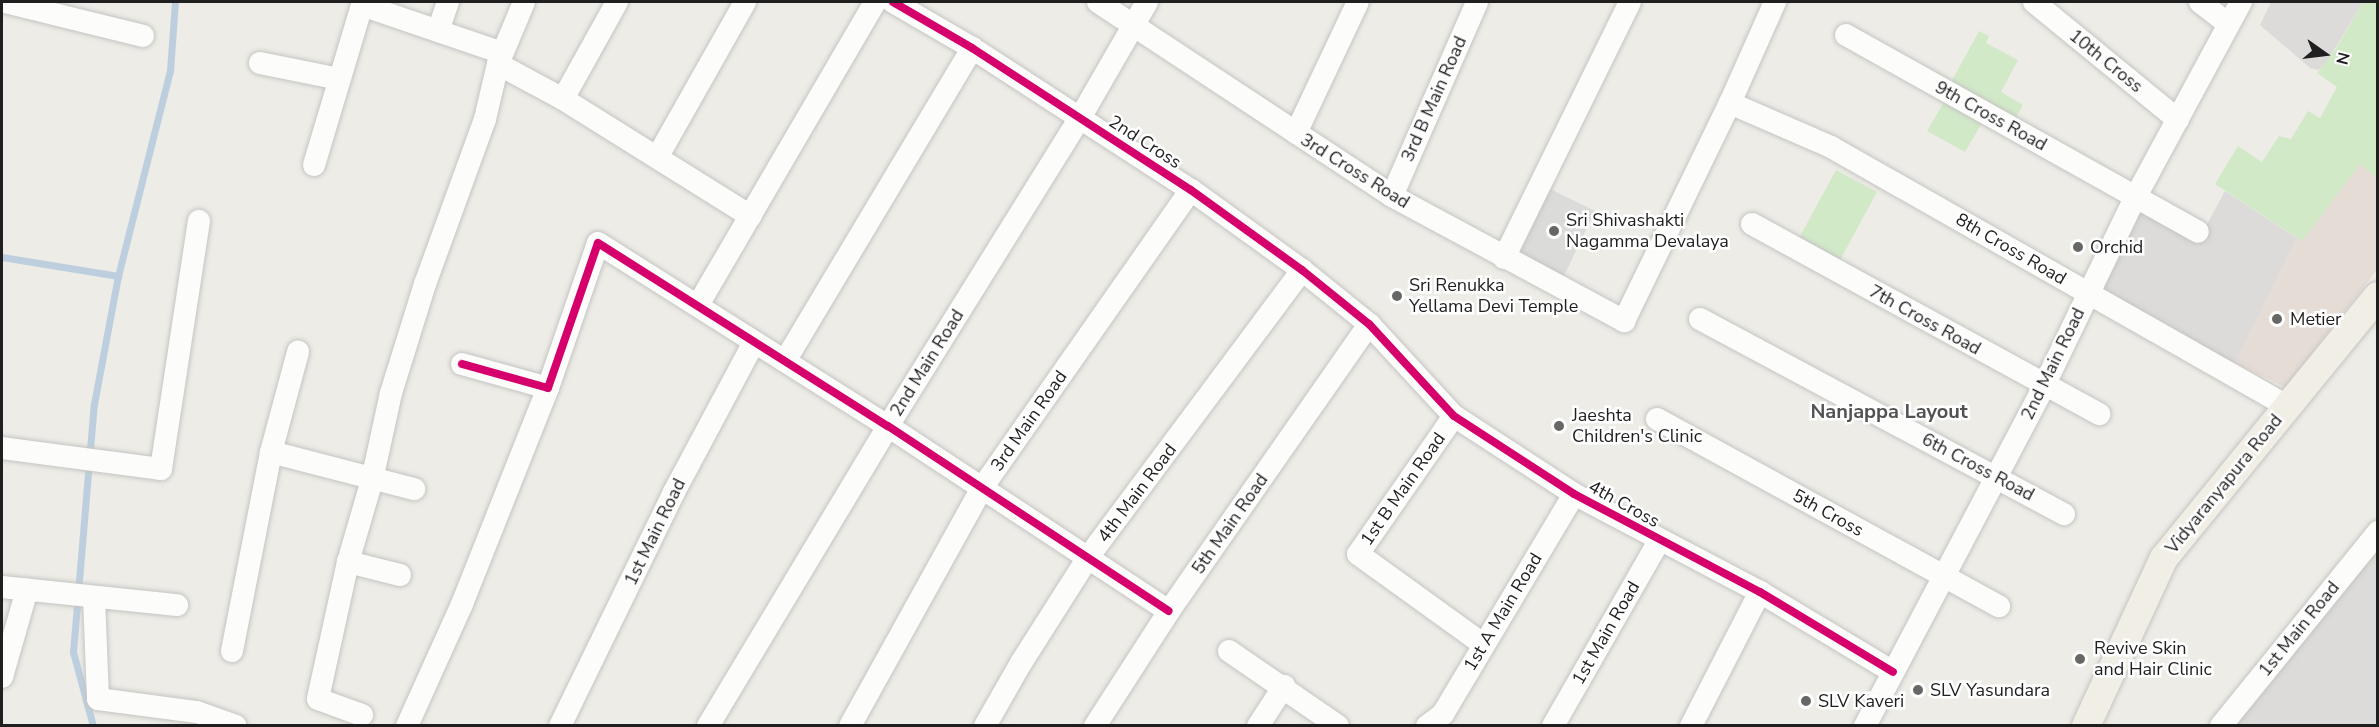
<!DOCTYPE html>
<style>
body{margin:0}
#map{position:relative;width:2379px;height:727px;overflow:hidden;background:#edece7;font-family:"Nunito Sans",sans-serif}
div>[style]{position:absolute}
.residential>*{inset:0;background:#dcdbd9}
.commercial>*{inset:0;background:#e6dcd6}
.religious>*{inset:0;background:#dbdbd9}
.grass>*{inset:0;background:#d2e9c8}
.stream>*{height:7px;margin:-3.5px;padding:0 3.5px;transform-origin:3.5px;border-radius:3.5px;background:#bdcfde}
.roads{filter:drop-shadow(0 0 2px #c4c4c2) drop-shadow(0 0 2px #c4c4c2)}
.minor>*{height:22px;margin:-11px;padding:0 11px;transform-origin:11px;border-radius:11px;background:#fcfcfb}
.major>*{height:28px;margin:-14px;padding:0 14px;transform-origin:14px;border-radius:14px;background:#f0eee5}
.cycleway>*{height:8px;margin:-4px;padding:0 4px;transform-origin:4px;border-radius:4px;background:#d6006c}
.dots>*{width:16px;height:16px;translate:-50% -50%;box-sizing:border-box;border:3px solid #fff;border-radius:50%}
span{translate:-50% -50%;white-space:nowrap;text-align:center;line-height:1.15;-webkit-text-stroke:5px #fff;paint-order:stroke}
.street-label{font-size:18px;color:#1f1f1f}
.poi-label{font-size:18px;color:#1f1f1f}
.left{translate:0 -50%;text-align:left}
.neighbourhood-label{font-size:20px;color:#525252;font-weight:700}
.frame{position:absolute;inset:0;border:3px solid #1f1f1f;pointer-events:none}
.north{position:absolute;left:2295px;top:24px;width:60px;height:60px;-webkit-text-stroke:4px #fff;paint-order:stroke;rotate:104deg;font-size:16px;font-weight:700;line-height:24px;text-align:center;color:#1f1f1f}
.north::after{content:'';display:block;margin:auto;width:21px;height:27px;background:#1f1f1f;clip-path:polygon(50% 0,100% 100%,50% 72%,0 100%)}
</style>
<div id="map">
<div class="residential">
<i style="clip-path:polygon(2271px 2px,2363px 2px,2325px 65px,2318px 70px,2310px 68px,2260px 25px)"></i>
<i style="clip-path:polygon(2225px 191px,2297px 238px,2235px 363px,2183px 340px,2097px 294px,2138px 210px,2197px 243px)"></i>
<i style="clip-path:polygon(2377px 545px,2377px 725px,2230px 725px)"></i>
</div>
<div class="commercial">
<i style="clip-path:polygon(2360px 163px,2377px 178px,2377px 270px,2285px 387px,2235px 363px,2297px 238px,2302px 240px)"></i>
</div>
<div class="religious">
<i style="clip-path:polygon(1544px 186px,1595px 211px,1564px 276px,1512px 251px)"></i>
</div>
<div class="grass">
<i style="clip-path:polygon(2363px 2px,2377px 2px,2377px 178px,2360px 164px,2302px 241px,2215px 184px,2238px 146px,2262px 162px,2279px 136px,2291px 139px,2308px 111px,2320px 118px,2337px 87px,2317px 73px,2335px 50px)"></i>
<i style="clip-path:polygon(1979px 31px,1989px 36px,1986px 43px,2018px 60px,2001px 92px,2023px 105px,2013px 123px,1948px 88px)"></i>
<i style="clip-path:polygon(1944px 102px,1982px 123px,1965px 152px,1927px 131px)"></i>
<i style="clip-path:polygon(1836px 170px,1877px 192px,1839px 262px,1798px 240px)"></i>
</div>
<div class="stream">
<i style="left:2px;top:257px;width:118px;rotate:9.3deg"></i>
<i style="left:93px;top:726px;width:77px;rotate:-105.1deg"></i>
<i style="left:73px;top:652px;width:249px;rotate:-85.2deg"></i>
<i style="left:94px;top:404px;width:130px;rotate:-79.4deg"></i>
<i style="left:118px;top:276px;width:211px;rotate:-75.8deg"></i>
<i style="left:170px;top:71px;width:69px;rotate:-85.9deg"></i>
</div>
<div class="roads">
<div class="minor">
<i style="left:5px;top:2px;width:142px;rotate:13.8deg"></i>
<i style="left:893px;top:2px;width:91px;rotate:30.2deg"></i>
<i style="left:972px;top:48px;width:261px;rotate:33deg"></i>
<i style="left:1191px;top:190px;width:137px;rotate:35.8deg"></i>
<i style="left:1302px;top:270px;width:86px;rotate:38.9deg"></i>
<i style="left:1369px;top:324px;width:125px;rotate:47.3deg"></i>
<i style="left:1454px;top:416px;width:143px;rotate:33deg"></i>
<i style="left:1574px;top:494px;width:210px;rotate:27.8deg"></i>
<i style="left:1760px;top:592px;width:155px;rotate:31deg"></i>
<i style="left:1098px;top:2px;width:352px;rotate:33.4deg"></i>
<i style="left:1392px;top:196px;width:264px;rotate:28.3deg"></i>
<i style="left:1624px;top:321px;width:242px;rotate:-64.1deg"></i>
<i style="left:1730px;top:103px;width:111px;rotate:-66deg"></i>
<i style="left:2034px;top:2px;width:186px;rotate:39.3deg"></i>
<i style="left:2200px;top:2px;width:36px;rotate:38deg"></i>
<i style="left:438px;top:31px;width:31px;rotate:-71deg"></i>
<i style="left:1846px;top:35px;width:403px;rotate:29.2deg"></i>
<i style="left:260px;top:63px;width:81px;rotate:11.4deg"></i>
<i style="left:498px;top:64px;width:74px;rotate:28.3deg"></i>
<i style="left:563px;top:99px;width:221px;rotate:32deg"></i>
<i style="left:563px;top:99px;width:111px;rotate:-60.9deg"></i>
<i style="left:1730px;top:103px;width:110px;rotate:23.5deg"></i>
<i style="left:1831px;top:147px;width:524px;rotate:29.6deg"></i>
<i style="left:1296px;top:133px;width:145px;rotate:-64.7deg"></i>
<i style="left:658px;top:156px;width:177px;rotate:-60.5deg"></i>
<i style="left:314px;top:165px;width:167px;rotate:-73.3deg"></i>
<i style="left:362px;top:5px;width:148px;rotate:18.9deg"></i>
<i style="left:1392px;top:196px;width:212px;rotate:-66.3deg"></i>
<i style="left:1752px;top:224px;width:396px;rotate:28.7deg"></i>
<i style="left:1504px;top:258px;width:285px;rotate:-63.8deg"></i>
<i style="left:698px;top:305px;width:351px;rotate:-59.7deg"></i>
<i style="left:1700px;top:319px;width:413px;rotate:28.2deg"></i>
<i style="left:785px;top:361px;width:365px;rotate:-59.1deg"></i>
<i style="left:462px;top:364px;width:89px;rotate:15.6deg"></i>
<i style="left:548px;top:388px;width:153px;rotate:-71deg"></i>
<i style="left:598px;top:243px;width:343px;rotate:32.3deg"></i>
<i style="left:888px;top:426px;width:336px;rotate:33.4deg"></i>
<i style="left:1454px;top:416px;width:168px;rotate:124.8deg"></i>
<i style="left:1358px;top:554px;width:154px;rotate:35.8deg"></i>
<i style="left:1657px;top:419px;width:390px;rotate:28.7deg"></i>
<i style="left:2px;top:448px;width:160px;rotate:7.5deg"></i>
<i style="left:161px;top:469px;width:251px;rotate:-81.3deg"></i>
<i style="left:271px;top:452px;width:148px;rotate:14.5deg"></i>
<i style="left:348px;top:562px;width:140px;rotate:102.4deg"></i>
<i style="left:318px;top:699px;width:47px;rotate:20deg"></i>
<i style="left:400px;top:575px;width:54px;rotate:-166deg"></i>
<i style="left:348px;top:562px;width:85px;rotate:-73.7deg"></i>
<i style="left:372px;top:480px;width:89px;rotate:-77.7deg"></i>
<i style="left:391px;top:393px;width:114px;rotate:-72.7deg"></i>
<i style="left:425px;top:284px;width:176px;rotate:-70deg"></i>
<i style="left:485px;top:119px;width:57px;rotate:-76.7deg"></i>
<i style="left:498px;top:64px;width:67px;rotate:-67.2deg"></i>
<i style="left:2px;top:587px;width:176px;rotate:5.9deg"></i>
<i style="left:94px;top:598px;width:101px;rotate:87.7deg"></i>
<i style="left:98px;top:699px;width:100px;rotate:7.5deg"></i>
<i style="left:197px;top:712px;width:41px;rotate:19.7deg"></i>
<i style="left:232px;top:651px;width:203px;rotate:-78.9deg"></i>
<i style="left:271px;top:452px;width:104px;rotate:-74.9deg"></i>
<i style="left:1229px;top:651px;width:132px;rotate:34.5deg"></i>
<i style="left:2px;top:677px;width:91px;rotate:-74deg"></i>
<i style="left:407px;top:726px;width:134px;rotate:-65.7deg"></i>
<i style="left:462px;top:604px;width:232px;rotate:-68.3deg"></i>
<i style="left:560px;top:726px;width:260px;rotate:-64deg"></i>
<i style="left:674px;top:492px;width:170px;rotate:-61.9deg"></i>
<i style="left:708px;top:726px;width:350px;rotate:-59deg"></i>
<i style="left:888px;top:426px;width:363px;rotate:-58.1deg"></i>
<i style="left:1080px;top:118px;width:134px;rotate:-60deg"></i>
<i style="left:850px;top:726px;width:272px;rotate:-61deg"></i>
<i style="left:982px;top:488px;width:364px;rotate:-55deg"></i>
<i style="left:985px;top:726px;width:73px;rotate:-60.3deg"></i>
<i style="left:1021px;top:663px;width:127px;rotate:-57.6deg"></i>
<i style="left:1089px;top:556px;width:357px;rotate:-53.3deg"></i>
<i style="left:1095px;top:726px;width:137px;rotate:-57.2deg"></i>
<i style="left:1169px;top:611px;width:350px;rotate:-55.1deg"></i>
<i style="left:1258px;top:726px;width:48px;rotate:-57deg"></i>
<i style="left:1427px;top:726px;width:20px;rotate:-37deg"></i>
<i style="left:1443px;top:714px;width:256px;rotate:-59.2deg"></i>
<i style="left:1553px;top:726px;width:213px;rotate:-60.2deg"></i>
<i style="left:1691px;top:726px;width:151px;rotate:-62.8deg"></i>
<i style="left:1865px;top:726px;width:384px;rotate:-62.2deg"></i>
<i style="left:2044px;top:386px;width:209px;rotate:-64.2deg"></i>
<i style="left:2135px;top:198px;width:223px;rotate:-61.6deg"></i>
<i style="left:2221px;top:726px;width:250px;rotate:-51deg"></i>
</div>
<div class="major">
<i style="left:2086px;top:726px;width:185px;rotate:-65.1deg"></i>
<i style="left:2164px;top:558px;width:338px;rotate:-50.8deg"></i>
</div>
</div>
<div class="cycleway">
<i style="left:893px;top:2px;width:91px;rotate:30.2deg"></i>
<i style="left:972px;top:48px;width:261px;rotate:33deg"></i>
<i style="left:1191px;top:190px;width:137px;rotate:35.8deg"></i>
<i style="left:1302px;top:270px;width:86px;rotate:38.9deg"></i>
<i style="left:1369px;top:324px;width:125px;rotate:47.3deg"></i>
<i style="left:1454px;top:416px;width:143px;rotate:33deg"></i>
<i style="left:1574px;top:494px;width:210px;rotate:27.8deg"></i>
<i style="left:1760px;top:592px;width:155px;rotate:31deg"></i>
<i style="left:462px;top:364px;width:89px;rotate:15.6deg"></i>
<i style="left:548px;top:388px;width:153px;rotate:-71deg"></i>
<i style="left:598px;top:243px;width:343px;rotate:32.3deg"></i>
<i style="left:888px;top:426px;width:336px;rotate:33.4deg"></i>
</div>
<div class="dots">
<i style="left:1554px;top:231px;background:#676765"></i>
<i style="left:2078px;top:247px;background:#676765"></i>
<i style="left:1397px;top:296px;background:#676765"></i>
<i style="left:2277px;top:319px;background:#676765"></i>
<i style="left:1559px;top:426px;background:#676765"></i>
<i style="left:2080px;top:659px;background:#676765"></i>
<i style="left:1918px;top:690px;background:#676765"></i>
<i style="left:1806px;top:701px;background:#676765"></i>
</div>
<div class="street-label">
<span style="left:2106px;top:61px;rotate:39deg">10th Cross</span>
<span style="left:1434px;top:99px;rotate:-66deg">3rd B Main Road</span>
<span style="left:1991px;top:116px;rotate:29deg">9th Cross Road</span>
<span style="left:1145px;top:142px;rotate:33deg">2nd Cross</span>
<span style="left:1355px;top:171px;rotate:32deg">3rd Cross Road</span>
<span style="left:2011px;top:249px;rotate:30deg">8th Cross Road</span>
<span style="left:1925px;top:320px;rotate:29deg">7th Cross Road</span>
<span style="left:927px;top:363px;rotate:-58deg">2nd Main Road</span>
<span style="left:2053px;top:364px;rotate:-64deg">2nd Main Road</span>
<span style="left:1029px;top:421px;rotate:-55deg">3rd Main Road</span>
<span style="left:1978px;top:467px;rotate:28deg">6th Cross Road</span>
<span style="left:2224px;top:484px;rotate:-51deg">Vidyaranyapura Road</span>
<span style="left:1403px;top:489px;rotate:-55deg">1st B Main Road</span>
<span style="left:1137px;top:493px;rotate:-53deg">4th Main Road</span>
<span style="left:1624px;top:504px;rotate:29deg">4th Cross</span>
<span style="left:1828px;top:513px;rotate:29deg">5th Cross</span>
<span style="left:1230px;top:524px;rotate:-55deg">5th Main Road</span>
<span style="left:655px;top:532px;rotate:-64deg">1st Main Road</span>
<span style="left:1503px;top:612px;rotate:-59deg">1st A Main Road</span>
<span style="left:2299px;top:629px;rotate:-51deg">1st Main Road</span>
<span style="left:1606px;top:633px;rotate:-60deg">1st Main Road</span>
</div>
<div class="poi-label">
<span class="left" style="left:1566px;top:231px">Sri Shivashakti<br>Nagamma Devalaya</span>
<span class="left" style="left:2090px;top:247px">Orchid</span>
<span class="left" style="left:1409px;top:296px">Sri Renukka<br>Yellama Devi Temple</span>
<span class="left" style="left:2290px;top:319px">Metier</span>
<span class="left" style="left:1572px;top:426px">Jaeshta<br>Children's Clinic</span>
<span class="left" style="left:2094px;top:659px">Revive Skin<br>and Hair Clinic</span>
<span class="left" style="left:1930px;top:690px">SLV Yasundara</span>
<span class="left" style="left:1818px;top:701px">SLV Kaveri</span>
</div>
<div class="neighbourhood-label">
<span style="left:1889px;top:411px">Nanjappa Layout</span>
</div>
<div class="frame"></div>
<div class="north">N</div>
</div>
